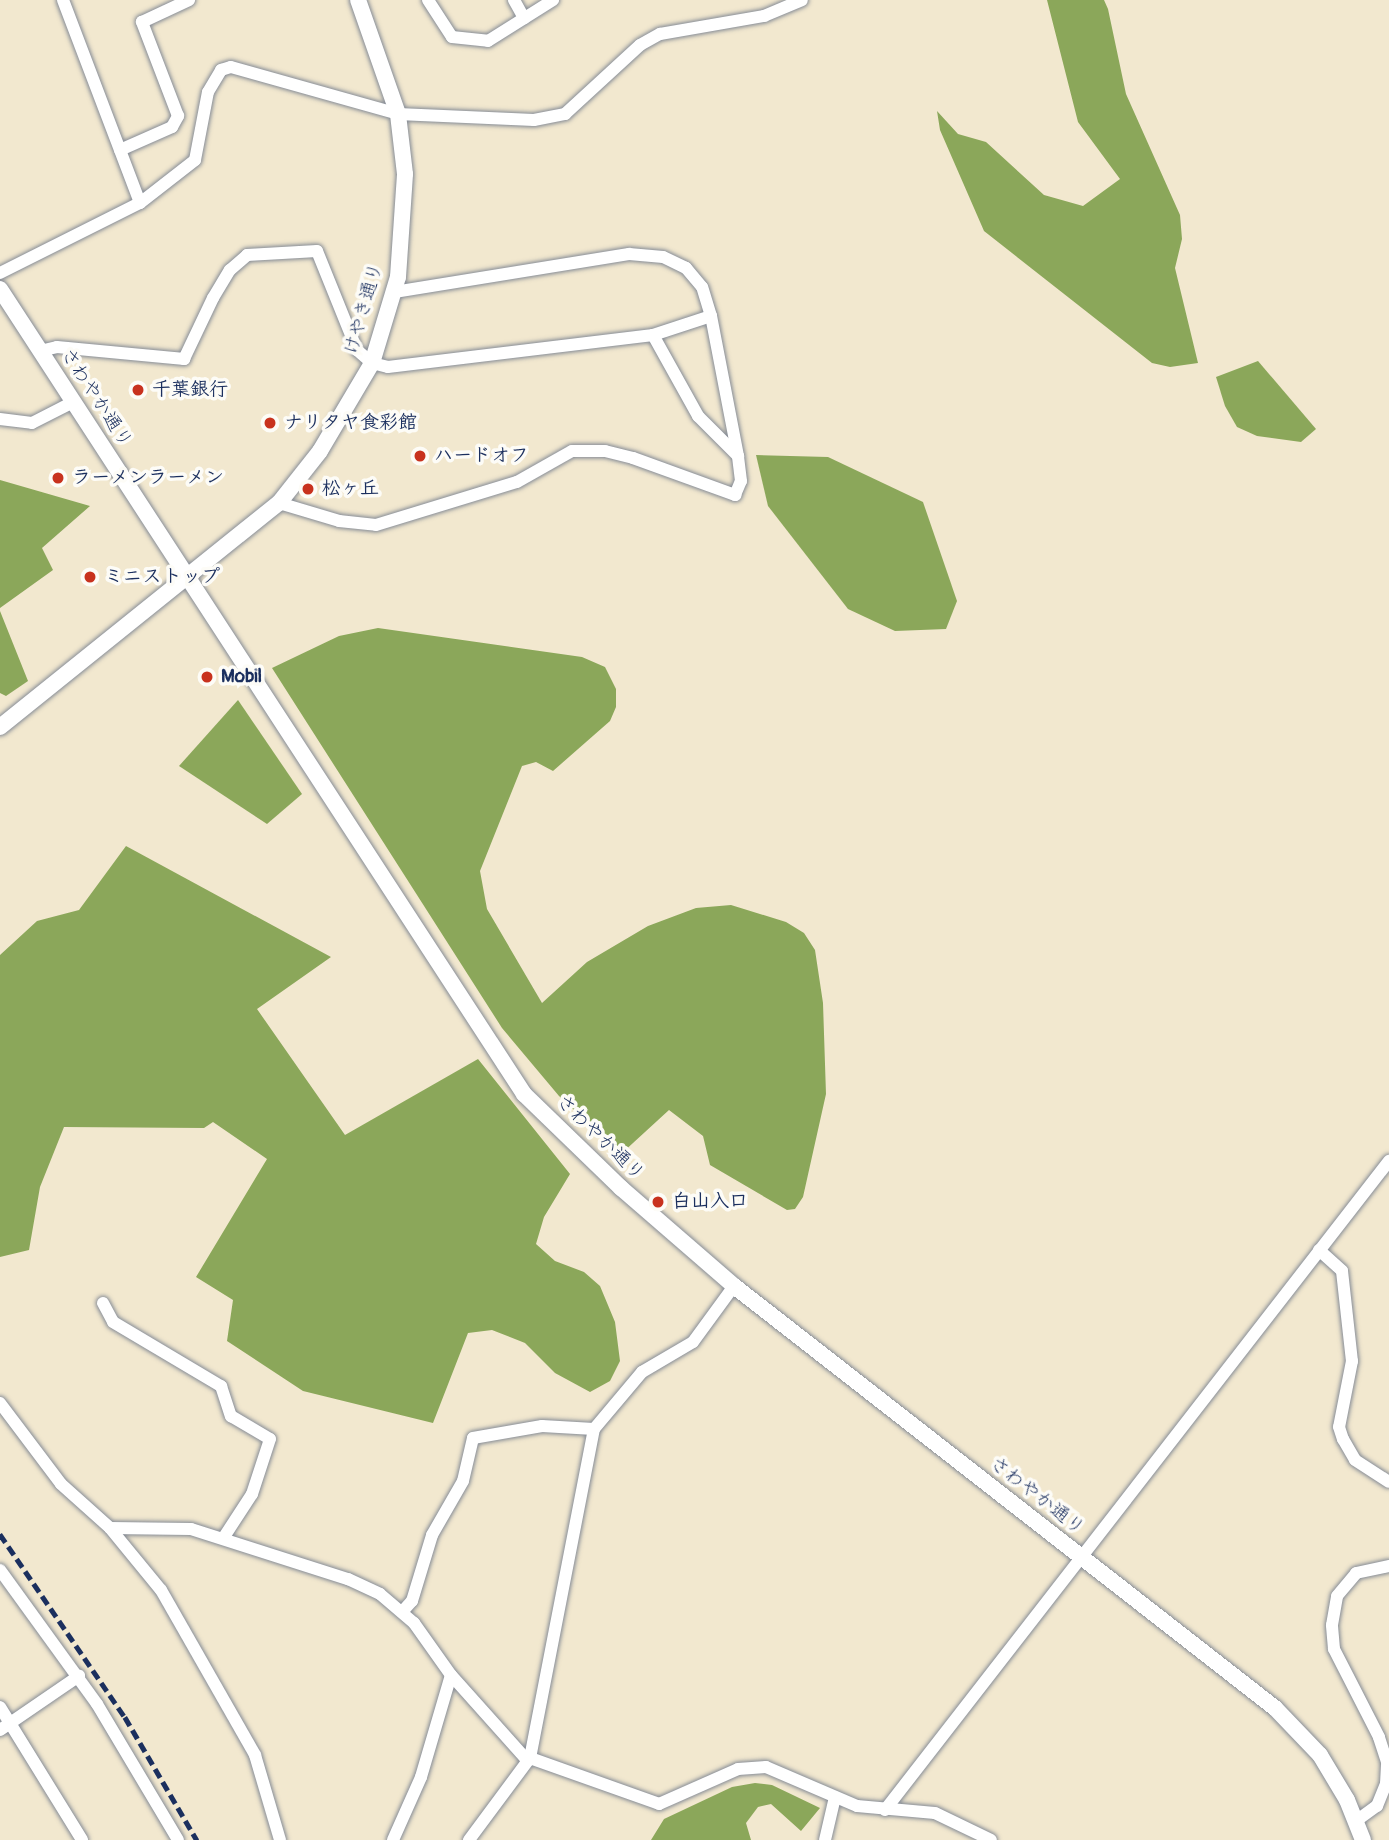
<!DOCTYPE html>
<meta charset="utf-8">
<style>
body{margin:0}
#map{position:relative;width:1389px;height:1840px;overflow:hidden;background:#f2e8cf;font-family:Pangolin,"Klee One",sans-serif}
div>[style]{position:absolute}
.forest>*{inset:0;background:#8ba75a}
.roads{filter:drop-shadow(0 0 2px #868c96) drop-shadow(0 0 2px #868c96)}
.minor>*{height:12px;margin:-6px;padding:0 6px;transform-origin:6px;border-radius:6px;background:#fff}
.tertiary>*{height:16px;margin:-8px;padding:0 8px;transform-origin:8px;border-radius:8px;background:#fff}
.rail>*{height:4.5px;margin-top:-2.25px;transform-origin:0;background:repeating-linear-gradient(90deg,#1b2f5e 0 10px,transparent 0 15px)}
.dots>*{width:19px;height:19px;translate:-50% -50%;box-sizing:border-box;border:4px solid #fdfcf7;border-radius:50%}
span{translate:-50% -50%;white-space:nowrap;text-align:center;line-height:1.15;-webkit-text-stroke:7px #fdfcf7;paint-order:stroke}
.street-label{font-size:19px;color:#1b2f5e}
.poi-label{font-size:19px;color:#1b2f5e;font-weight:700}
.left{translate:0 -50%;text-align:left}
</style>
<div id="map">
<div class="forest">
<i style="clip-path:polygon(1047px 0,1104px 0,1108px 9px,1126px 94px,1180px 215px,1182px 239px,1175px 268px,1198px 363px,1170px 367px,1152px 363px,984px 231px,940px 130px,937px 111px,958px 134px,986px 142px,1044px 195px,1083px 206px,1120px 179px,1078px 122px)"></i>
<i style="clip-path:polygon(1258px 361px,1316px 429px,1301px 442px,1257px 436px,1237px 427px,1225px 406px,1216px 377px)"></i>
<i style="clip-path:polygon(756px 455px,828px 457px,923px 502px,957px 601px,946px 629px,895px 631px,848px 609px,768px 506px)"></i>
<i style="clip-path:polygon(0 480px,90px 506px,42px 548px,53px 570px,0 608px)"></i>
<i style="clip-path:polygon(0 611px,28px 681px,6px 696px,0 693px)"></i>
<i style="clip-path:polygon(378px 628px,582px 657px,605px 667px,616px 689px,616px 707px,610px 721px,553px 771px,536px 762px,522px 766px,480px 871px,487px 909px,542px 1003px,587px 962px,648px 926px,696px 908px,731px 905px,786px 922px,804px 933px,815px 950px,823px 1003px,826px 1094px,803px 1197px,795px 1209px,787px 1210px,710px 1165px,703px 1136px,669px 1110px,621px 1154px,559px 1096px,502px 1028px,272px 668px,339px 636px)"></i>
<i style="clip-path:polygon(238px 700px,302px 794px,267px 824px,179px 766px)"></i>
<i style="clip-path:polygon(126px 846px,331px 957px,257px 1009px,345px 1135px,478px 1059px,570px 1174px,544px 1217px,536px 1244px,555px 1261px,584px 1272px,600px 1286px,615px 1322px,620px 1361px,610px 1381px,590px 1392px,555px 1373px,525px 1343px,492px 1330px,468px 1333px,433px 1423px,303px 1391px,227px 1341px,233px 1300px,196px 1277px,267px 1159px,213px 1122px,204px 1128px,64px 1127px,40px 1187px,29px 1250px,0 1257px,0 955px,37px 921px,79px 910px)"></i>
<i style="clip-path:polygon(755px 1783px,772px 1785px,820px 1808px,801px 1831px,771px 1804px,758px 1807px,746px 1823px,751px 1840px,651px 1840px,664px 1819px,732px 1787px)"></i>
</div>
<div class="roads">
<div class="minor">
<i style="left:63px;top:0;width:217px;rotate:69.2deg"></i>
<i style="left:428px;top:0;width:44px;rotate:57deg"></i>
<i style="left:452px;top:37px;width:36px;rotate:6deg"></i>
<i style="left:488px;top:41px;width:77px;rotate:-32.2deg"></i>
<i style="left:514px;top:0;width:21px;rotate:61deg"></i>
<i style="left:120px;top:150px;width:57px;rotate:-23.9deg"></i>
<i style="left:172px;top:127px;width:13px;rotate:-61deg"></i>
<i style="left:178px;top:116px;width:101px;rotate:-111deg"></i>
<i style="left:142px;top:22px;width:52px;rotate:-25.1deg"></i>
<i style="left:0;top:273px;width:157px;rotate:-26.6deg"></i>
<i style="left:140px;top:203px;width:70px;rotate:-38deg"></i>
<i style="left:195px;top:160px;width:69px;rotate:-79.2deg"></i>
<i style="left:208px;top:92px;width:26px;rotate:-59deg"></i>
<i style="left:221px;top:70px;width:10px;rotate:-17deg"></i>
<i style="left:231px;top:67px;width:173px;rotate:15.7deg"></i>
<i style="left:398px;top:114px;width:136px;rotate:2.5deg"></i>
<i style="left:534px;top:120px;width:32px;rotate:-11deg"></i>
<i style="left:565px;top:114px;width:102px;rotate:-42.6deg"></i>
<i style="left:640px;top:45px;width:23px;rotate:-29deg"></i>
<i style="left:660px;top:34px;width:106px;rotate:-9.8deg"></i>
<i style="left:764px;top:16px;width:41px;rotate:-22.8deg"></i>
<i style="left:653px;top:335px;width:93px;rotate:60.9deg"></i>
<i style="left:698px;top:416px;width:57px;rotate:45deg"></i>
<i style="left:40px;top:351px;width:17px;rotate:-13deg"></i>
<i style="left:57px;top:347px;width:128px;rotate:5.4deg"></i>
<i style="left:184px;top:359px;width:68px;rotate:-64.6deg"></i>
<i style="left:213px;top:298px;width:33px;rotate:-59deg"></i>
<i style="left:230px;top:270px;width:23px;rotate:-41deg"></i>
<i style="left:247px;top:255px;width:70px;rotate:-3.3deg"></i>
<i style="left:317px;top:251px;width:107px;rotate:68deg"></i>
<i style="left:357px;top:350px;width:20px;rotate:41deg"></i>
<i style="left:372px;top:363px;width:16px;rotate:14deg"></i>
<i style="left:388px;top:367px;width:267px;rotate:-6.9deg"></i>
<i style="left:653px;top:335px;width:61px;rotate:-18.1deg"></i>
<i style="left:0;top:419px;width:32px;rotate:7deg"></i>
<i style="left:32px;top:423px;width:46px;rotate:-27.1deg"></i>
<i style="left:279px;top:503px;width:63px;rotate:16.7deg"></i>
<i style="left:339px;top:521px;width:37px;rotate:6deg"></i>
<i style="left:376px;top:525px;width:147px;rotate:-17deg"></i>
<i style="left:517px;top:482px;width:63px;rotate:-29.4deg"></i>
<i style="left:572px;top:451px;width:33px"></i>
<i style="left:605px;top:451px;width:29px;rotate:14deg"></i>
<i style="left:633px;top:458px;width:109px;rotate:19.9deg"></i>
<i style="left:735px;top:495px;width:15px;rotate:-67deg"></i>
<i style="left:741px;top:481px;width:25px;rotate:-97deg"></i>
<i style="left:738px;top:456px;width:143px;rotate:-100.9deg"></i>
<i style="left:711px;top:316px;width:30px;rotate:-107deg"></i>
<i style="left:702px;top:287px;width:25px;rotate:-130deg"></i>
<i style="left:686px;top:268px;width:25px;rotate:-154deg"></i>
<i style="left:663px;top:257px;width:34px;rotate:-175deg"></i>
<i style="left:629px;top:254px;width:238px;rotate:170.8deg"></i>
<i style="left:1319px;top:1250px;width:31px;rotate:42deg"></i>
<i style="left:1342px;top:1271px;width:91px;rotate:83.7deg"></i>
<i style="left:1352px;top:1361px;width:67px;rotate:101.1deg"></i>
<i style="left:1339px;top:1427px;width:13px;rotate:72deg"></i>
<i style="left:1343px;top:1439px;width:24px;rotate:60deg"></i>
<i style="left:1355px;top:1460px;width:40px;rotate:32.9deg"></i>
<i style="left:103px;top:1303px;width:21px;rotate:62deg"></i>
<i style="left:113px;top:1322px;width:126px;rotate:30.7deg"></i>
<i style="left:221px;top:1386px;width:32px;rotate:72deg"></i>
<i style="left:231px;top:1416px;width:45px;rotate:30.5deg"></i>
<i style="left:270px;top:1439px;width:58px;rotate:108.1deg"></i>
<i style="left:252px;top:1494px;width:51px;rotate:123.1deg"></i>
<i style="left:0;top:1403px;width:101px;rotate:53deg"></i>
<i style="left:61px;top:1484px;width:66px;rotate:41.9deg"></i>
<i style="left:110px;top:1528px;width:80px;rotate:50.6deg"></i>
<i style="left:161px;top:1590px;width:190px;rotate:60.3deg"></i>
<i style="left:255px;top:1755px;width:89px;rotate:73.6deg"></i>
<i style="left:110px;top:1528px;width:81px;rotate:0.7deg"></i>
<i style="left:191px;top:1529px;width:165px;rotate:17.7deg"></i>
<i style="left:348px;top:1579px;width:35px;rotate:25deg"></i>
<i style="left:380px;top:1594px;width:45px;rotate:40.5deg"></i>
<i style="left:414px;top:1623px;width:64px;rotate:54.6deg"></i>
<i style="left:451px;top:1675px;width:115px;rotate:48.2deg"></i>
<i style="left:0;top:1570px;width:165px;rotate:54.1deg"></i>
<i style="left:97px;top:1704px;width:158px;rotate:59.2deg"></i>
<i style="left:402px;top:1612px;width:15px;rotate:-48deg"></i>
<i style="left:412px;top:1601px;width:69px;rotate:-73.1deg"></i>
<i style="left:432px;top:1535px;width:62px;rotate:-60.1deg"></i>
<i style="left:463px;top:1481px;width:44px;rotate:-76.9deg"></i>
<i style="left:473px;top:1438px;width:70px;rotate:-9.9deg"></i>
<i style="left:542px;top:1426px;width:52px;rotate:3.3deg"></i>
<i style="left:0;top:1707px;width:156px;rotate:58.3deg"></i>
<i style="left:0;top:1730px;width:96px;rotate:-34.4deg"></i>
<i style="left:530px;top:1758px;width:335px;rotate:-79deg"></i>
<i style="left:594px;top:1429px;width:75px;rotate:-49.9deg"></i>
<i style="left:642px;top:1372px;width:59px;rotate:-30.5deg"></i>
<i style="left:693px;top:1342px;width:69px;rotate:-53.8deg"></i>
<i style="left:885px;top:1810px;width:822px;rotate:-52.17deg"></i>
<i style="left:1356px;top:1821px;width:26px;rotate:-36deg"></i>
<i style="left:1377px;top:1806px;width:24px;rotate:-68deg"></i>
<i style="left:1386px;top:1784px;width:22px;rotate:-87deg"></i>
<i style="left:1387px;top:1762px;width:26px;rotate:-108deg"></i>
<i style="left:1379px;top:1737px;width:99px;rotate:-117.1deg"></i>
<i style="left:1334px;top:1649px;width:24px;rotate:-95deg"></i>
<i style="left:1332px;top:1625px;width:29px;rotate:-80deg"></i>
<i style="left:1337px;top:1596px;width:30px;rotate:-50deg"></i>
<i style="left:1356px;top:1573px;width:34px;rotate:-12deg"></i>
<i style="left:393px;top:1840px;width:69px;rotate:-66deg"></i>
<i style="left:421px;top:1777px;width:106px;rotate:-73.6deg"></i>
<i style="left:469px;top:1840px;width:102px;rotate:-53.4deg"></i>
<i style="left:530px;top:1758px;width:137px;rotate:19.6deg"></i>
<i style="left:659px;top:1804px;width:86px;rotate:-23.9deg"></i>
<i style="left:738px;top:1769px;width:28px;rotate:-4deg"></i>
<i style="left:766px;top:1767px;width:99px;rotate:23.2deg"></i>
<i style="left:857px;top:1806px;width:78px;rotate:5.1deg"></i>
<i style="left:935px;top:1813px;width:62px;rotate:25.7deg"></i>
<i style="left:825px;top:1840px;width:44px;rotate:-76.9deg"></i>
</div>
<div class="tertiary">
<i style="left:0;top:289px;width:961px;rotate:56.94deg"></i>
<i style="left:524px;top:1094px;width:135px;rotate:44.1deg"></i>
<i style="left:621px;top:1188px;width:150px;rotate:40.9deg"></i>
<i style="left:734px;top:1286px;width:686px;rotate:37.96deg"></i>
<i style="left:1275px;top:1708px;width:65px;rotate:46.2deg"></i>
<i style="left:1320px;top:1755px;width:52px;rotate:59deg"></i>
<i style="left:1347px;top:1800px;width:43px;rotate:68.2deg"></i>
<i style="left:0;top:727px;width:358px;rotate:-38.8deg"></i>
<i style="left:279px;top:503px;width:66px;rotate:-51.7deg"></i>
<i style="left:320px;top:451px;width:102px;rotate:-59.4deg"></i>
<i style="left:372px;top:363px;width:90px;rotate:-73.2deg"></i>
<i style="left:398px;top:277px;width:103px;rotate:-86.1deg"></i>
<i style="left:405px;top:174px;width:60px;rotate:-96.7deg"></i>
<i style="left:398px;top:114px;width:121px;rotate:-109.3deg"></i>
</div>
</div>
<div class="rail">
<i style="left:0;top:1534px;width:222px;rotate:55.7deg"></i>
<i style="left:125px;top:1717px;width:143px;rotate:59.7deg"></i>
</div>
<div class="dots">
<i style="left:138px;top:390px;background:#c8321e"></i>
<i style="left:270px;top:423px;background:#c8321e"></i>
<i style="left:420px;top:456px;background:#c8321e"></i>
<i style="left:58px;top:478px;background:#c8321e"></i>
<i style="left:308px;top:489px;background:#c8321e"></i>
<i style="left:90px;top:577px;background:#c8321e"></i>
<i style="left:207px;top:677px;background:#c8321e"></i>
<i style="left:658px;top:1202px;background:#c8321e"></i>
</div>
<div class="street-label">
<span style="left:364px;top:309px;rotate:-74deg">けやき通り</span>
<span style="left:96px;top:398px;rotate:57deg">さわやか通り</span>
<span style="left:600px;top:1138px;rotate:44deg">さわやか通り</span>
<span style="left:1037px;top:1496px;rotate:38deg">さわやか通り</span>
</div>
<div class="poi-label">
<span class="left" style="left:152px;top:390px">千葉銀行</span>
<span class="left" style="left:284px;top:423px">ナリタヤ食彩館</span>
<span class="left" style="left:434px;top:456px">ハードオフ</span>
<span class="left" style="left:72px;top:478px">ラーメンラーメン</span>
<span class="left" style="left:322px;top:489px">松ヶ丘</span>
<span class="left" style="left:104px;top:577px">ミニストップ</span>
<span class="left" style="left:221px;top:677px">Mobil</span>
<span class="left" style="left:672px;top:1202px">白山入口</span>
</div>
</div>
